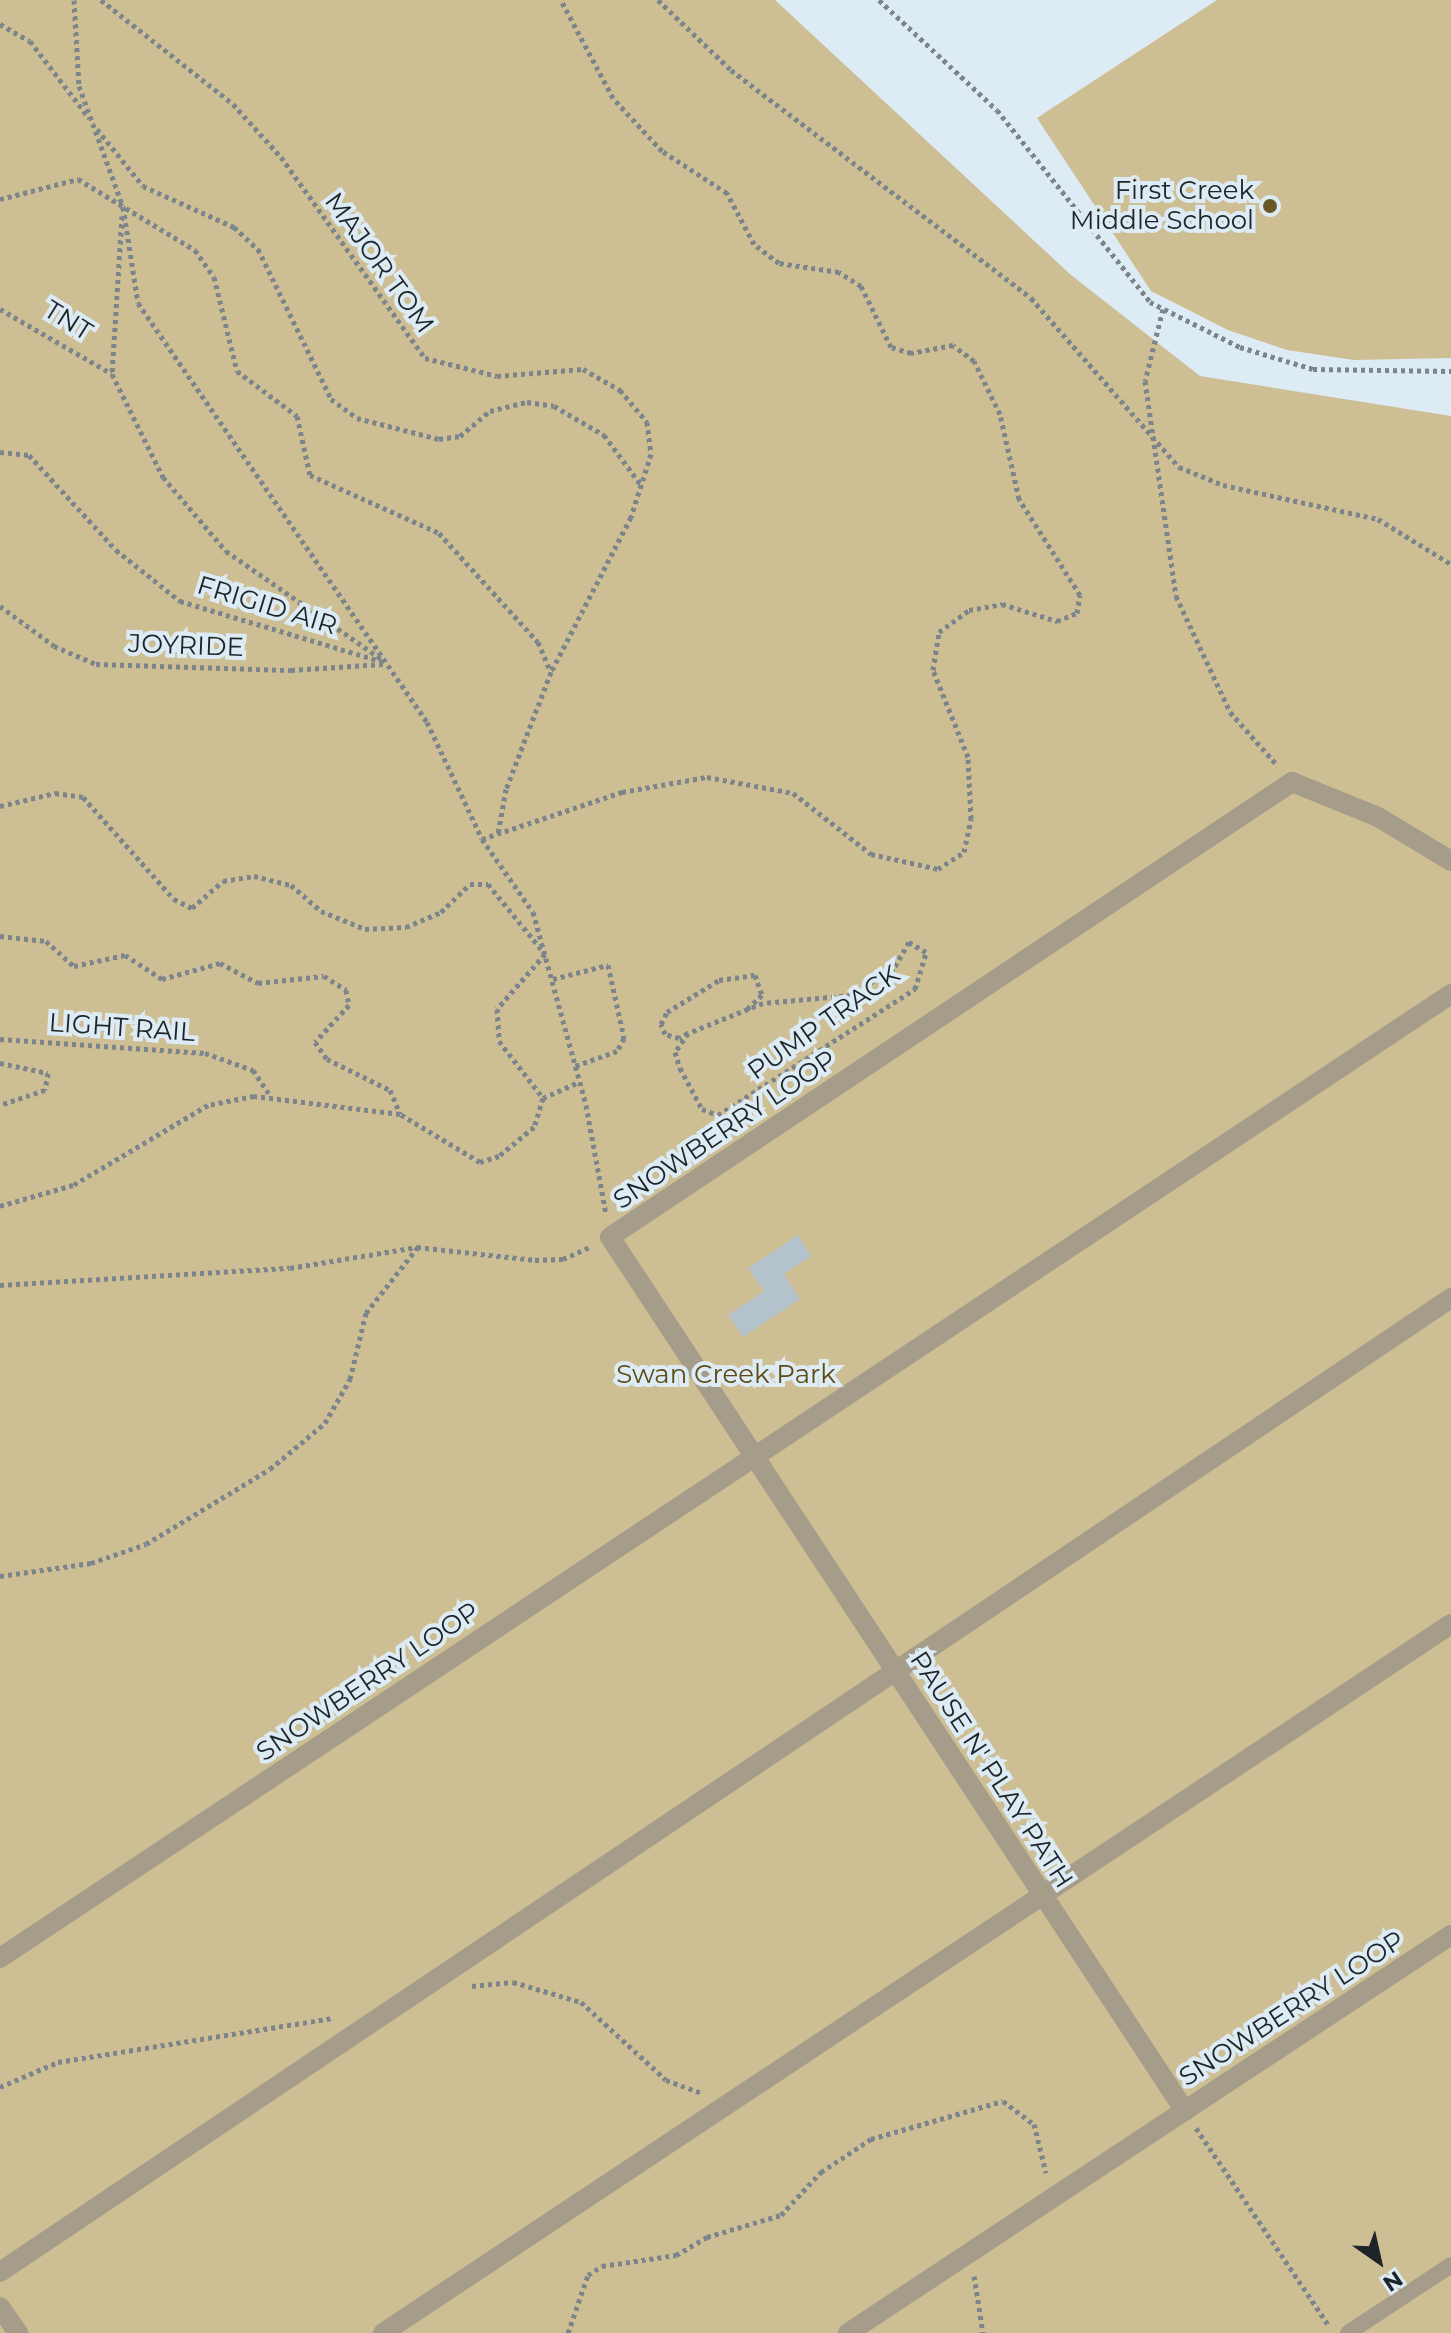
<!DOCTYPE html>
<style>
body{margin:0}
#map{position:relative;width:1451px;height:2333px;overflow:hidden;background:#dcebf4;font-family:Montserrat,sans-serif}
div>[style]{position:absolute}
.green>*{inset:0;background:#cebe94}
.building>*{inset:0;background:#b4c2cb}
.path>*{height:5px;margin-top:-2.5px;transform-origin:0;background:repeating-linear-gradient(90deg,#7b858b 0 4px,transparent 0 8px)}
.service>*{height:16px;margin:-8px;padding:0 8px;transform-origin:8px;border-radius:8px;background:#a59d89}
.pedestrian>*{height:20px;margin:-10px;padding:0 10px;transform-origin:10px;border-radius:10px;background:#a59d89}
.dots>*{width:22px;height:22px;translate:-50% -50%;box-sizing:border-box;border:4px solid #dcebf4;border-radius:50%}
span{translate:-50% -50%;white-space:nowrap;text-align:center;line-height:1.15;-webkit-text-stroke:8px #dcebf4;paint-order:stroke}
.poi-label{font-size:26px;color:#1e2427}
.right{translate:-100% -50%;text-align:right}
.street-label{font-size:26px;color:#1e2427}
.park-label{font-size:26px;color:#5e4b14}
.north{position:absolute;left:1339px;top:2221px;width:80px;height:80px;-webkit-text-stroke:6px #dcebf4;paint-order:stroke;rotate:146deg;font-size:22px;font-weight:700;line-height:32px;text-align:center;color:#1e2427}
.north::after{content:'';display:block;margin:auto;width:28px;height:36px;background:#1e2427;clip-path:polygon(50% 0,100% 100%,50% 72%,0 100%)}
</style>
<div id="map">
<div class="green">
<i style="clip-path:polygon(0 0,775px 0,1071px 275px,1200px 376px,1451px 416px,1451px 2333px,0 2333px)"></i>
<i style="clip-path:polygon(1217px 0,1451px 0,1451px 358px,1354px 360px,1287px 350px,1228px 330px,1151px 291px,1037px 118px)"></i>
</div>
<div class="building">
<i style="clip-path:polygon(798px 1235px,811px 1256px,784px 1274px,800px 1299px,743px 1337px,728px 1315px,764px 1291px,748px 1268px)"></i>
</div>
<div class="path">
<i style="left:74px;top:0;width:86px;rotate:86.7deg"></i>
<i style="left:79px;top:86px;width:129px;rotate:70deg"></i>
<i style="left:123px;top:207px;width:97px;rotate:81.1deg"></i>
<i style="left:138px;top:303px;width:509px;rotate:55.4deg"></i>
<i style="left:427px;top:722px;width:129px;rotate:64.8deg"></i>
<i style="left:482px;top:839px;width:89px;rotate:55.1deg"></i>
<i style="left:533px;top:912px;width:200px;rotate:74.6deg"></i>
<i style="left:586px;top:1105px;width:111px;rotate:79.6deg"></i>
<i style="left:101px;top:0;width:168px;rotate:38.2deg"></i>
<i style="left:233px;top:104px;width:72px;rotate:47.8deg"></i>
<i style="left:281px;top:157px;width:247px;rotate:54.4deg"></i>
<i style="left:425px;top:358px;width:74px;rotate:14deg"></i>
<i style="left:497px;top:376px;width:86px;rotate:-4.7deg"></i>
<i style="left:583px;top:369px;width:43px;rotate:29.6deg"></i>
<i style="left:620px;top:390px;width:42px;rotate:49.8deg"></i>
<i style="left:647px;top:422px;width:32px;rotate:83deg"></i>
<i style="left:651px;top:454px;width:66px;rotate:107.6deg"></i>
<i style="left:631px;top:517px;width:174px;rotate:117.3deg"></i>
<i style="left:658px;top:0;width:101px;rotate:43.8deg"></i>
<i style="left:731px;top:70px;width:377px;rotate:37.2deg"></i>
<i style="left:1031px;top:298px;width:225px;rotate:48.8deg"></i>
<i style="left:1179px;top:467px;width:48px;rotate:22.2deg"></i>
<i style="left:1223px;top:485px;width:159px;rotate:12.4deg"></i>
<i style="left:1378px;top:519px;width:86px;rotate:31.7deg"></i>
<i style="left:879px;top:0;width:161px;rotate:43deg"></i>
<i style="left:997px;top:110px;width:246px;rotate:51.4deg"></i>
<i style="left:1150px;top:302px;width:101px;rotate:26.6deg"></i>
<i style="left:1240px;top:347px;width:76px;rotate:16.8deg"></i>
<i style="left:1313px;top:369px;width:138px;rotate:0.8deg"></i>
<i style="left:0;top:24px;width:34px;rotate:30deg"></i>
<i style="left:30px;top:41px;width:97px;rotate:52.5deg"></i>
<i style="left:97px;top:129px;width:73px;rotate:51.1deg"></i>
<i style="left:143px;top:186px;width:100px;rotate:24.3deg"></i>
<i style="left:234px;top:227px;width:33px;rotate:43deg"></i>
<i style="left:258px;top:249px;width:167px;rotate:64deg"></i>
<i style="left:331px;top:399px;width:32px;rotate:36deg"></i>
<i style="left:357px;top:418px;width:85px;rotate:14.4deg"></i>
<i style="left:439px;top:439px;width:21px;rotate:-8deg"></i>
<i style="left:460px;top:436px;width:39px;rotate:-40deg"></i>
<i style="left:490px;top:411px;width:38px;rotate:-14deg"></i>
<i style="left:527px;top:402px;width:27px;rotate:8deg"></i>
<i style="left:554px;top:406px;width:58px;rotate:30.1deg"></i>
<i style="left:604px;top:435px;width:62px;rotate:53.5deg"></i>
<i style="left:0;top:199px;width:81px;rotate:-14.4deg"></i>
<i style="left:78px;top:179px;width:137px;rotate:31.3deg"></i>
<i style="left:195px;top:250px;width:33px;rotate:55deg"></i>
<i style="left:214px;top:277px;width:97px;rotate:76.3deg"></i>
<i style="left:237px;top:371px;width:75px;rotate:36.9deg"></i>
<i style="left:297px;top:416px;width:60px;rotate:77.6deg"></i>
<i style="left:310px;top:475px;width:141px;rotate:24.2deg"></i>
<i style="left:439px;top:533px;width:147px;rotate:47.8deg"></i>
<i style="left:538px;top:642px;width:33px;rotate:67deg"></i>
<i style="left:551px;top:672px;width:125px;rotate:111deg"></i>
<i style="left:506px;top:789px;width:46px;rotate:100.1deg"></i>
<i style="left:122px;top:216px;width:158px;rotate:93.6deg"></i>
<i style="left:112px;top:374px;width:115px;rotate:63.7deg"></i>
<i style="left:163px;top:477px;width:97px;rotate:49.6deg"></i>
<i style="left:226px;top:551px;width:191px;rotate:34.8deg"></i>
<i style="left:0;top:309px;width:129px;rotate:30.1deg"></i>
<i style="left:1163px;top:309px;width:74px;rotate:104deg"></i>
<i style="left:1145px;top:381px;width:217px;rotate:81.8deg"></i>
<i style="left:1176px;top:596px;width:128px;rotate:65deg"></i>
<i style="left:1230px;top:712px;width:72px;rotate:48.4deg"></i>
<i style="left:0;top:452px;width:29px;rotate:6deg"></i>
<i style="left:29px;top:455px;width:129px;rotate:47.5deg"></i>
<i style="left:116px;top:550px;width:82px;rotate:38.6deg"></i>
<i style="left:180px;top:601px;width:212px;rotate:16.7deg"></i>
<i style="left:0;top:606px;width:67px;rotate:36.5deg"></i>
<i style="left:54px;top:646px;width:46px;rotate:23.2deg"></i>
<i style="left:96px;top:664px;width:195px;rotate:1.8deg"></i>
<i style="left:291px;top:670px;width:92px;rotate:-3.7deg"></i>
<i style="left:0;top:806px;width:57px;rotate:-13.3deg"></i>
<i style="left:55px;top:793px;width:28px;rotate:8deg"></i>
<i style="left:83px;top:797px;width:137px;rotate:48.3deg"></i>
<i style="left:174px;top:899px;width:20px;rotate:27deg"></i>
<i style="left:192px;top:908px;width:41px;rotate:-41.1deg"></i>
<i style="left:223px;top:881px;width:31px;rotate:-9deg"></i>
<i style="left:254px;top:876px;width:38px;rotate:14deg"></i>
<i style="left:291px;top:885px;width:40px;rotate:41deg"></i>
<i style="left:321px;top:911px;width:48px;rotate:22.2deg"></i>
<i style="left:365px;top:929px;width:41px;rotate:-2.8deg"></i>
<i style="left:406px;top:927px;width:38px;rotate:-23deg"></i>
<i style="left:441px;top:912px;width:40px;rotate:-44deg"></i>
<i style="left:470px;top:884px;width:18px"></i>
<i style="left:488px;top:884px;width:90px;rotate:50.8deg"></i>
<i style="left:545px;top:954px;width:73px;rotate:131.1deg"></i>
<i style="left:497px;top:1009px;width:32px;rotate:86deg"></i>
<i style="left:499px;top:1041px;width:72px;rotate:52.3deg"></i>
<i style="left:543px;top:1098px;width:30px;rotate:107deg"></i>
<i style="left:534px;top:1127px;width:45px;rotate:140.4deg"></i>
<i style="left:499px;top:1156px;width:20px;rotate:162deg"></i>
<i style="left:480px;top:1162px;width:93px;rotate:-149deg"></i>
<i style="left:400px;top:1114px;width:147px;rotate:-173deg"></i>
<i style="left:254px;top:1096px;width:47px;rotate:168.9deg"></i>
<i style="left:208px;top:1105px;width:157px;rotate:149.3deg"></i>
<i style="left:73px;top:1185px;width:76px;rotate:164deg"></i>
<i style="left:482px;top:839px;width:148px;rotate:-18.6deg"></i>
<i style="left:622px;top:792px;width:86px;rotate:-10deg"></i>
<i style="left:707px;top:777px;width:87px;rotate:10.5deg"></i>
<i style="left:793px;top:793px;width:99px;rotate:38deg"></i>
<i style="left:871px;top:854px;width:69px;rotate:12.6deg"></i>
<i style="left:938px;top:869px;width:31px;rotate:-33deg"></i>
<i style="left:964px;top:852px;width:34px;rotate:-78deg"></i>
<i style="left:971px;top:819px;width:62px;rotate:-92.8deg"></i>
<i style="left:968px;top:757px;width:94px;rotate:-111.9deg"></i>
<i style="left:933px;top:670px;width:38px;rotate:-81deg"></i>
<i style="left:939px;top:632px;width:37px;rotate:-36deg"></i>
<i style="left:969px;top:610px;width:34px;rotate:-10deg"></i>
<i style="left:1002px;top:604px;width:58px;rotate:17.2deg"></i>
<i style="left:1057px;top:621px;width:22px;rotate:-22deg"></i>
<i style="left:1077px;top:613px;width:18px;rotate:-81deg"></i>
<i style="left:1080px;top:595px;width:114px;rotate:-122.4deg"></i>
<i style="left:1019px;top:499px;width:87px;rotate:-102.6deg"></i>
<i style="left:1000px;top:414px;width:59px;rotate:-116.1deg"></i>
<i style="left:974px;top:361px;width:26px;rotate:-143deg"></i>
<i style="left:953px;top:345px;width:43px;rotate:169.2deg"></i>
<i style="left:911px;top:353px;width:21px;rotate:-163deg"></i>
<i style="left:891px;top:347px;width:68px;rotate:-116.2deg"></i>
<i style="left:861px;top:286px;width:26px;rotate:-148deg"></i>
<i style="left:839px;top:272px;width:61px;rotate:-171.5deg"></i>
<i style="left:779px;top:263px;width:31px;rotate:-143deg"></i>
<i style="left:754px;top:244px;width:58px;rotate:-117.9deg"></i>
<i style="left:727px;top:193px;width:77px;rotate:-147.1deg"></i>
<i style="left:662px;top:151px;width:72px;rotate:-132.8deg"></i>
<i style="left:613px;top:98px;width:111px;rotate:-118deg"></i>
<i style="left:0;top:936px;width:46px;rotate:6.2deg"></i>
<i style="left:46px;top:941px;width:38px;rotate:42deg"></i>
<i style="left:74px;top:966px;width:52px;rotate:-12.2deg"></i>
<i style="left:125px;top:955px;width:44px;rotate:33deg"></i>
<i style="left:162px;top:979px;width:60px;rotate:-15.4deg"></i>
<i style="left:220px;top:963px;width:43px;rotate:27.8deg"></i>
<i style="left:258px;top:983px;width:66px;rotate:-6.1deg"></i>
<i style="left:324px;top:976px;width:26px;rotate:32deg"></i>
<i style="left:346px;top:990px;width:15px;rotate:79deg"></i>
<i style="left:349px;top:1005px;width:50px;rotate:132.6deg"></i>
<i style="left:315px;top:1042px;width:21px;rotate:55deg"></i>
<i style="left:327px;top:1059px;width:70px;rotate:26.2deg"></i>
<i style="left:390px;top:1090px;width:26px;rotate:67deg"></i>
<i style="left:553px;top:979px;width:57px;rotate:-14.3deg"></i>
<i style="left:608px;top:965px;width:75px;rotate:77.6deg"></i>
<i style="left:624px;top:1038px;width:15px;rotate:118deg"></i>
<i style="left:617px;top:1051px;width:45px;rotate:160.3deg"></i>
<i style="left:688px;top:1033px;width:23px;rotate:124deg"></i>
<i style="left:675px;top:1052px;width:17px;rotate:73deg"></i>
<i style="left:680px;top:1068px;width:47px;rotate:61.8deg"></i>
<i style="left:702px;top:1109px;width:17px;rotate:21deg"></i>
<i style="left:718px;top:1115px;width:234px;rotate:-32.6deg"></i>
<i style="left:915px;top:989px;width:39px;rotate:-73deg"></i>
<i style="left:926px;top:952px;width:20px;rotate:-150deg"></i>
<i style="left:909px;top:942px;width:30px;rotate:120deg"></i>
<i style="left:894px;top:968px;width:51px;rotate:147.9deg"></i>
<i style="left:851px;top:995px;width:88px;rotate:174.8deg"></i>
<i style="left:763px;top:1003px;width:81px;rotate:158.2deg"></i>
<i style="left:688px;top:1033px;width:10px;rotate:151deg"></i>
<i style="left:679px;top:1038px;width:15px;rotate:-164deg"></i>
<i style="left:665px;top:1034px;width:11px;rotate:-112deg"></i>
<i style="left:661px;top:1024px;width:13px;rotate:-63deg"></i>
<i style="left:667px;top:1012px;width:61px;rotate:-31.6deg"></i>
<i style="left:719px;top:980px;width:36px;rotate:-8deg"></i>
<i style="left:755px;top:975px;width:21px;rotate:71deg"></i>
<i style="left:762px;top:995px;width:21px;rotate:137deg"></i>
<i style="left:0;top:1039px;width:205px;rotate:3.9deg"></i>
<i style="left:205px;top:1053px;width:51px;rotate:19.5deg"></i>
<i style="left:253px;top:1070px;width:32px;rotate:56deg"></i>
<i style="left:0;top:1063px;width:49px;rotate:11.8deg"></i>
<i style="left:48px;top:1073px;width:17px;rotate:100deg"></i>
<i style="left:45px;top:1090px;width:47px;rotate:161.6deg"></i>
<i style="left:543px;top:1098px;width:39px;rotate:-24deg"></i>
<i style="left:0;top:1285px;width:290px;rotate:-3.4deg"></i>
<i style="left:290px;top:1268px;width:129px;rotate:-9.4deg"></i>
<i style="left:417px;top:1247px;width:119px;rotate:6.3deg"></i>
<i style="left:535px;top:1260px;width:28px;rotate:-2deg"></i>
<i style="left:563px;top:1259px;width:30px;rotate:-24deg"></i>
<i style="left:0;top:1576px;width:92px;rotate:-8.1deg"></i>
<i style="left:91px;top:1563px;width:58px;rotate:-19.1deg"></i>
<i style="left:146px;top:1544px;width:145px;rotate:-31.2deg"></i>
<i style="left:270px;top:1469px;width:72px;rotate:-39.9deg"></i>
<i style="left:325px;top:1423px;width:51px;rotate:-60.4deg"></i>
<i style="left:350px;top:1379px;width:68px;rotate:-76.4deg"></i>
<i style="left:366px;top:1313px;width:83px;rotate:-51.9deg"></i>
<i style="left:472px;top:1986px;width:41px;rotate:-5.6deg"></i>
<i style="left:513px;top:1982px;width:71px;rotate:16.4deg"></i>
<i style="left:581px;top:2002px;width:115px;rotate:42.5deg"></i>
<i style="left:666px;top:2080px;width:38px;rotate:20deg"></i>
<i style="left:0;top:2087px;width:63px;rotate:-23.3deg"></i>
<i style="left:58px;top:2062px;width:279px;rotate:-9.1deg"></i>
<i style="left:1196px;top:2128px;width:239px;rotate:56.1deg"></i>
<i style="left:974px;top:2276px;width:58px;rotate:81deg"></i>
<i style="left:568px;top:2333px;width:61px;rotate:-71deg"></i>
<i style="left:588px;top:2275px;width:17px;rotate:-33deg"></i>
<i style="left:602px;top:2266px;width:75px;rotate:-8.5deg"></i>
<i style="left:676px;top:2255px;width:36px;rotate:-30deg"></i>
<i style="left:707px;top:2237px;width:77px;rotate:-16.6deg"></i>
<i style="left:781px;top:2215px;width:59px;rotate:-47.1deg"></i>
<i style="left:821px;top:2172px;width:60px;rotate:-33.4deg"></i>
<i style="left:871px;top:2139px;width:137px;rotate:-16.1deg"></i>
<i style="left:1003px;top:2101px;width:39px;rotate:37deg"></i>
<i style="left:1034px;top:2124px;width:50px;rotate:76.2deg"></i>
</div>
<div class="service">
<i style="left:1348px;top:2333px;width:123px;rotate:-33.4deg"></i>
</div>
<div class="pedestrian">
<i style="left:0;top:1958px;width:1742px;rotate:-33.6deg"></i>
<i style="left:1185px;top:2111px;width:1046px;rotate:-123.34deg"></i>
<i style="left:610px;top:1237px;width:820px;rotate:-33.71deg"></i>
<i style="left:1292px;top:782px;width:93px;rotate:22.1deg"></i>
<i style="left:1378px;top:817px;width:85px;rotate:31.1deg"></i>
<i style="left:0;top:2272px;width:1748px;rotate:-33.87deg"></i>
<i style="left:0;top:2307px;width:32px;rotate:55deg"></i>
<i style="left:383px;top:2333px;width:1282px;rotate:-33.58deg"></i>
<i style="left:848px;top:2333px;width:723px;rotate:-33.43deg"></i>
</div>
<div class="dots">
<i style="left:1270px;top:206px;background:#695725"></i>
</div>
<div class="poi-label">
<span class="right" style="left:1254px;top:206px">First Creek<br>Middle School</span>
</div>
<div class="street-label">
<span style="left:379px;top:263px;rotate:54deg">MAJOR TOM</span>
<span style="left:68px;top:321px;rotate:32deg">TNT</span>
<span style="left:267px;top:606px;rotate:17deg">FRIGID AIR</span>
<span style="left:186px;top:646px;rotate:2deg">JOYRIDE</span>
<span style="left:824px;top:1023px;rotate:-35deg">PUMP TRACK</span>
<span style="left:122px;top:1028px;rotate:4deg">LIGHT RAIL</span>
<span style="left:725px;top:1130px;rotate:-34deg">SNOWBERRY LOOP</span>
<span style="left:368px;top:1682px;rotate:-34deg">SNOWBERRY LOOP</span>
<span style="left:991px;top:1770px;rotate:57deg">PAUSE N' PLAY PATH</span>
<span style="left:1292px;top:2009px;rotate:-33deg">SNOWBERRY LOOP</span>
</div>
<div class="park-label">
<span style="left:726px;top:1375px">Swan Creek Park</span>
</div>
<div class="north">N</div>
</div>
